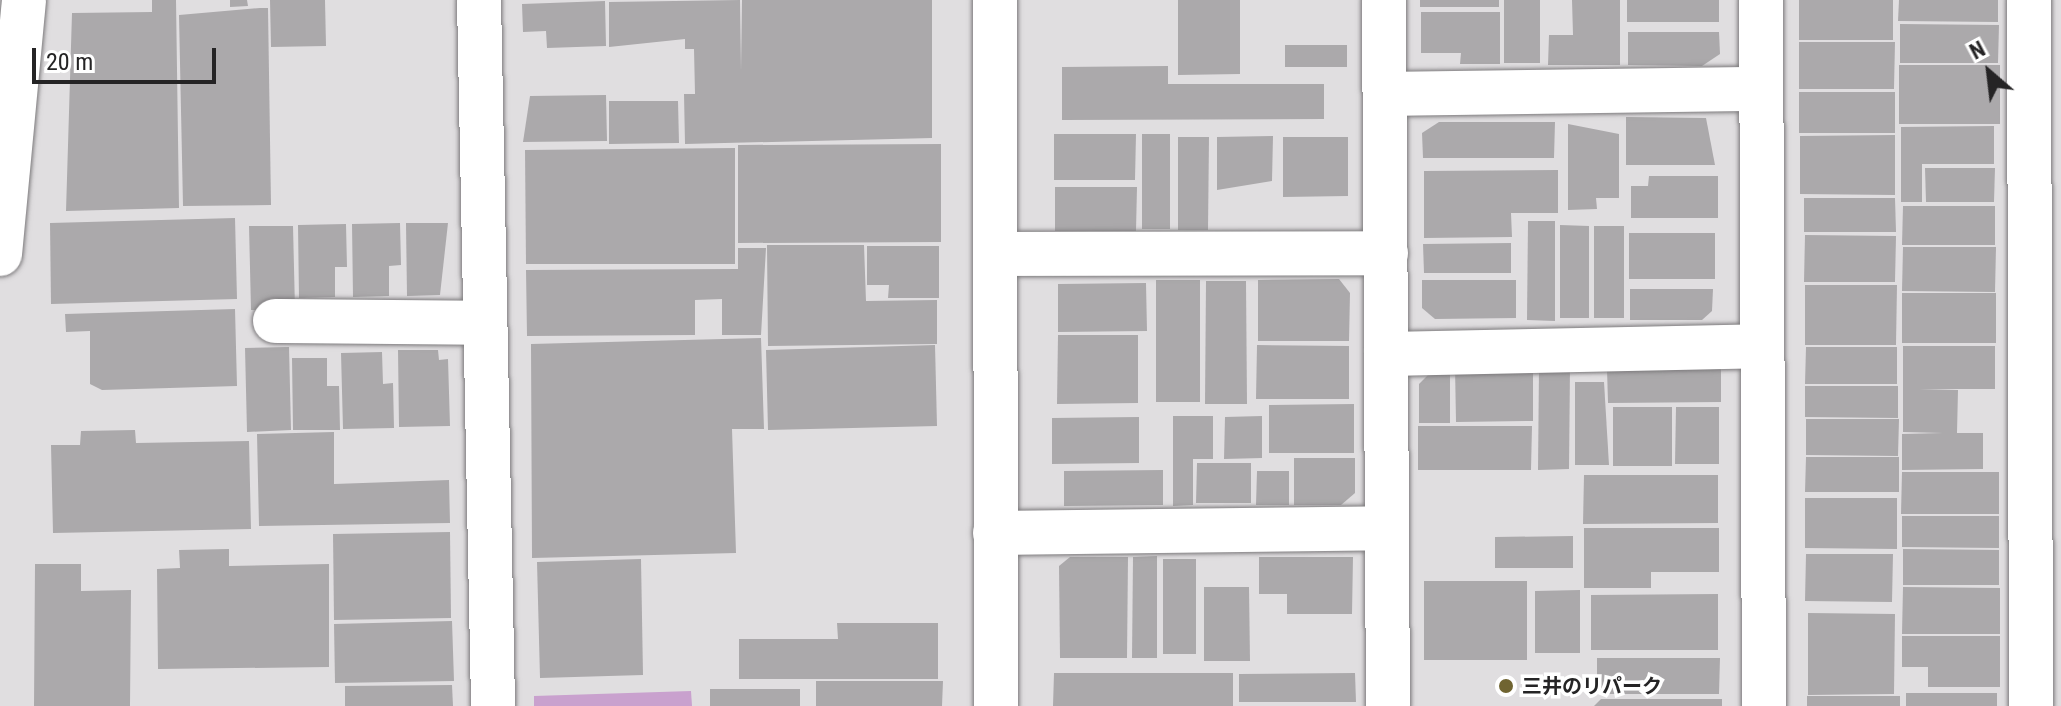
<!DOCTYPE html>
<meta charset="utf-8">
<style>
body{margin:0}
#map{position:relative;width:2061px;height:706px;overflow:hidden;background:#e0dee0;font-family:"Roboto Condensed","Noto Sans JP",sans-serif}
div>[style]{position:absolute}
.green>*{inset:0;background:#c9a1ce}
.building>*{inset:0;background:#aba9ab}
.roads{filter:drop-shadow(0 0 2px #7c7a7c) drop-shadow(0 0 2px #7c7a7c)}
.street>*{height:44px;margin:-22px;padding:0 22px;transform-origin:22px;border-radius:22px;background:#fff}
.secondary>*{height:44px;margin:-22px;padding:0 22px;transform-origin:22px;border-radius:22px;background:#fff}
.dots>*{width:22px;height:22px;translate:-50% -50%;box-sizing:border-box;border:4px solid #fff;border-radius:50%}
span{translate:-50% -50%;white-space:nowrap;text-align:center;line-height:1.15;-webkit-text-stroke:7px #fff;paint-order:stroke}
.poi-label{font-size:20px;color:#252425;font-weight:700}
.left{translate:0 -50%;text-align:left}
.north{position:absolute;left:1949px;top:32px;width:80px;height:80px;-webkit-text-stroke:6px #fff;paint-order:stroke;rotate:332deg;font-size:22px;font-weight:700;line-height:32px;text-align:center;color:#252425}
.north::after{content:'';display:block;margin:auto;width:28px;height:36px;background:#252425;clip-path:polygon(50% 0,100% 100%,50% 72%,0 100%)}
.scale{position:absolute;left:32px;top:48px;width:184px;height:36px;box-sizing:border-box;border:4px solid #252425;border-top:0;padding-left:10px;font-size:24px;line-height:28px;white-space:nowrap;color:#252425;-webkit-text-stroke:6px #fff;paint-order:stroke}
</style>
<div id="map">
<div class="green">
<i style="clip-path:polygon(691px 691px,692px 706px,534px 706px,534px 696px)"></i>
</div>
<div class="building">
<i style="clip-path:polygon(152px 0,176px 0,179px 208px,66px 211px,72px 13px,152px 12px)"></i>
<i style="clip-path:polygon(230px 0,247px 0,248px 6px,230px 7px)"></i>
<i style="clip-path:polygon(270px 0,325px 0,326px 46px,271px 47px)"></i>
<i style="clip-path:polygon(740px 0,741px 71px,742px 0,932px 0,932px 138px,685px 144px,684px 94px,695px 94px,694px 49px,685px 49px,685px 39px,609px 47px,609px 2px)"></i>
<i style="clip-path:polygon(1178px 0,1240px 0,1240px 74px,1178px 75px)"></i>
<i style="clip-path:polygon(1420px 0,1499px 0,1499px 7px,1420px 7px)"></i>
<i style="clip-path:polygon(1504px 0,1540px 0,1540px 63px,1504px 63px)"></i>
<i style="clip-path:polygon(1572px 0,1620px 0,1620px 65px,1548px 65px,1549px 35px,1573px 35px)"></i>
<i style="clip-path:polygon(1627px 0,1719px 0,1719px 22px,1627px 22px)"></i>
<i style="clip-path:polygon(1799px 0,1893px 0,1893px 40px,1799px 40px)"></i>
<i style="clip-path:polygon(1899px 0,1998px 0,1998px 22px,1898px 21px)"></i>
<i style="clip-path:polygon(605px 1px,606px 46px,547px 48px,546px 31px,523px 32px,522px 4px)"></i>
<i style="clip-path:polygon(260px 8px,268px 8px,271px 205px,183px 206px,179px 15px)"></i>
<i style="clip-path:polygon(1421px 12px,1500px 12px,1500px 64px,1460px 64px,1461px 53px,1421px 53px)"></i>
<i style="clip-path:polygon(1900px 24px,1999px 25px,1998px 63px,1900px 63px)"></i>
<i style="clip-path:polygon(1628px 32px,1719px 32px,1720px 54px,1702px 66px,1628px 65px)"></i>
<i style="clip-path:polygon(1799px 42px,1895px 42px,1894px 89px,1799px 89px)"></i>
<i style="clip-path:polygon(1285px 45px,1347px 45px,1347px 67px,1285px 67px)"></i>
<i style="clip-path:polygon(1899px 65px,2000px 65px,2000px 124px,1899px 124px)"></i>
<i style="clip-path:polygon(1168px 66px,1168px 84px,1324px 84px,1324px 119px,1062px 120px,1062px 67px)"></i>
<i style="clip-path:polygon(1799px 92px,1895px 92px,1895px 133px,1799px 133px)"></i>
<i style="clip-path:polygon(606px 95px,607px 141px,523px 142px,530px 96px)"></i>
<i style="clip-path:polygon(609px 101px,678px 101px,679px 143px,609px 144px)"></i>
<i style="clip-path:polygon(1626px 117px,1706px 118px,1715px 165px,1626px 165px)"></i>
<i style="clip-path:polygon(1439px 122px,1555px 122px,1554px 158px,1423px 158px,1422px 133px)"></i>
<i style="clip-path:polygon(1568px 124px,1619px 134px,1619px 198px,1596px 198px,1597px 209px,1568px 210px)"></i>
<i style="clip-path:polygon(1994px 126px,1994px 164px,1922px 164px,1922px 202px,1901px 202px,1901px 127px)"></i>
<i style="clip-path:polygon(1054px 134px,1136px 134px,1135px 180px,1054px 180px)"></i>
<i style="clip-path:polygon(1142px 134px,1170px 134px,1170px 229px,1142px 229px)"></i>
<i style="clip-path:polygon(1895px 135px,1895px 195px,1800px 194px,1800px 136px)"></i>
<i style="clip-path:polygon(1273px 136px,1272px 181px,1217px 190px,1217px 137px)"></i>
<i style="clip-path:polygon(1178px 137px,1209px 137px,1208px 230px,1178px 230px)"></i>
<i style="clip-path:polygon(1283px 137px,1348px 137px,1348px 196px,1283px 197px)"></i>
<i style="clip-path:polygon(941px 144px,941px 242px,738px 243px,738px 145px)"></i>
<i style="clip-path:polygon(735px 148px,735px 264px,526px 264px,525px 150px)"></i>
<i style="clip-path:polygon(1925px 168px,1995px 168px,1994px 202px,1926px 202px)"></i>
<i style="clip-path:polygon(1558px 170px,1558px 213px,1511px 213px,1512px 237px,1424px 238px,1424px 171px)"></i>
<i style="clip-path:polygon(1649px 176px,1718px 176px,1718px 218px,1631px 218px,1631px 186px,1648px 186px)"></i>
<i style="clip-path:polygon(1055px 187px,1137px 187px,1136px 231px,1055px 231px)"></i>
<i style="clip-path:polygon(1804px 198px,1895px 198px,1896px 232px,1804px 232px)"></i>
<i style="clip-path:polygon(1903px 206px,1995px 206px,1995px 245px,1902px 245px)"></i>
<i style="clip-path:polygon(235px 218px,237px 299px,51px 304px,50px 223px)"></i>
<i style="clip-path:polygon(1528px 221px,1555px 221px,1555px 321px,1527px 320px)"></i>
<i style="clip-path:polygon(400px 223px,401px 265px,389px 266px,389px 296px,353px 297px,352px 224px)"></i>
<i style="clip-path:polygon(406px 223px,448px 223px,440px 295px,407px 296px)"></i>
<i style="clip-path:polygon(346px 224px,347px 267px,335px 267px,335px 297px,299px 298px,298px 225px)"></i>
<i style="clip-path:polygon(1560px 225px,1589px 226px,1589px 318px,1560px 318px)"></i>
<i style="clip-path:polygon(249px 226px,293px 226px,295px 309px,251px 310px)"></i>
<i style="clip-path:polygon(1594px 226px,1624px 226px,1624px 318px,1594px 318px)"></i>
<i style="clip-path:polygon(1629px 233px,1715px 233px,1715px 279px,1629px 279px)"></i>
<i style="clip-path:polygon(1805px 235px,1896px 236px,1895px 282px,1804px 282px)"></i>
<i style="clip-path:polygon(1511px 243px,1511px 273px,1424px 273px,1423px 244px)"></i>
<i style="clip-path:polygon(767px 245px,864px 245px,866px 301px,937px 300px,937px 344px,768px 346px)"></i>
<i style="clip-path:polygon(867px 246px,939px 246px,939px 298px,888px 298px,889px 285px,867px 285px)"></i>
<i style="clip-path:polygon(1903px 247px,1996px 247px,1995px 292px,1902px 291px)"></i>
<i style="clip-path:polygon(738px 248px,766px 248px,761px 335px,722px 335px,722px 299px,695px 300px,695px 335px,527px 336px,526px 270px,738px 269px)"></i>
<i style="clip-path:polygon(1339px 279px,1350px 293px,1349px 341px,1258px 341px,1258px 280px)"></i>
<i style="clip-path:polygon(1156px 280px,1200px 280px,1200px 402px,1156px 402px)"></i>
<i style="clip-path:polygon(1422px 280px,1516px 280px,1516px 318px,1435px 319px,1422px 308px)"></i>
<i style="clip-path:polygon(1206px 281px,1246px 281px,1247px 404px,1205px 404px)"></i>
<i style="clip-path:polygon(1146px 283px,1147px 331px,1058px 332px,1058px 284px)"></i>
<i style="clip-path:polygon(1805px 285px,1897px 285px,1896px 345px,1805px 345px)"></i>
<i style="clip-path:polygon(1630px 289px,1713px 289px,1712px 311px,1702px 320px,1630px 320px)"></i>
<i style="clip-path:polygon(1902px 293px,1996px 293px,1996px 343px,1902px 343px)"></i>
<i style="clip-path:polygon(235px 309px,237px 386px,102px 390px,90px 384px,90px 331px,66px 332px,65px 314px)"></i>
<i style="clip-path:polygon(1058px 335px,1138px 335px,1138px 403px,1057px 404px)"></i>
<i style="clip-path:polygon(761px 338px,764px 429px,732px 429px,736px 553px,532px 558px,531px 344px)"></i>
<i style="clip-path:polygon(935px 345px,937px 426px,768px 430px,766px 350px)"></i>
<i style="clip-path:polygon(1257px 345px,1349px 346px,1349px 399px,1256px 399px)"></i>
<i style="clip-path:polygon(1903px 346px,1995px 346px,1995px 389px,1919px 389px,1958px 390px,1957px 433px,1983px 433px,1983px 469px,1902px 470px,1902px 434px,1943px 433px,1903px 432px)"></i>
<i style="clip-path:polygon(289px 347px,291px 430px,247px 432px,245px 348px)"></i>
<i style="clip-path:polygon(1806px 347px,1897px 347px,1897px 384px,1805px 384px)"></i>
<i style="clip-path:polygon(398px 350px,438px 350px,439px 360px,448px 359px,450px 426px,399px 427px)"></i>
<i style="clip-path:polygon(382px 352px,383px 384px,393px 383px,394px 428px,343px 429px,341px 353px)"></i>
<i style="clip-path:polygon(292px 358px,327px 358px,327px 386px,339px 386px,340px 430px,293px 430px)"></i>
<i style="clip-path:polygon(1455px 367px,1533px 367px,1533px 421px,1456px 422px)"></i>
<i style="clip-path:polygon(1539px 367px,1570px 367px,1569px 469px,1538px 470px)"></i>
<i style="clip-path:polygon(1434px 369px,1450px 369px,1450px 423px,1419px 423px,1419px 384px)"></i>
<i style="clip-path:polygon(1607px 369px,1721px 369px,1721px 402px,1608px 403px)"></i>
<i style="clip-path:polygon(1575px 382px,1604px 382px,1609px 465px,1575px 465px)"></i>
<i style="clip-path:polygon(1805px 386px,1898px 386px,1898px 418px,1805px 417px)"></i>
<i style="clip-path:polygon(1354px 404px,1354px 453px,1269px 453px,1269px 405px)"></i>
<i style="clip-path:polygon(1613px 407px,1672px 407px,1672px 466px,1613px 466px)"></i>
<i style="clip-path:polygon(1676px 407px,1719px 407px,1719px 464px,1675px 464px)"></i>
<i style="clip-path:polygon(1173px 416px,1213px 416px,1213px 459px,1193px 459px,1193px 505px,1173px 506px)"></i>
<i style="clip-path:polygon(1262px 416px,1262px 458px,1224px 459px,1225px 417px)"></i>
<i style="clip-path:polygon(1139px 417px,1139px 463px,1052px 464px,1052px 418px)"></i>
<i style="clip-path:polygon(1806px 419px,1899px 419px,1898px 456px,1806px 455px)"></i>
<i style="clip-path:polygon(1418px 426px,1532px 426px,1531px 470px,1418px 470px)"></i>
<i style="clip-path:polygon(135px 430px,136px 443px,249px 441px,251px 529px,53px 533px,51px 445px,80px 445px,81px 431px)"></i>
<i style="clip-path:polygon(334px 432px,334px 484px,449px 480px,450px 523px,259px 526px,257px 434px)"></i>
<i style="clip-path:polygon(1806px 457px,1899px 457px,1899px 492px,1805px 492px)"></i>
<i style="clip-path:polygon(1294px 458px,1355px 458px,1355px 493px,1341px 505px,1294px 505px)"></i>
<i style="clip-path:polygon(1197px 463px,1251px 463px,1251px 503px,1196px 503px)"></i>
<i style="clip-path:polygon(1163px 470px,1163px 505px,1064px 506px,1064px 471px)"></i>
<i style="clip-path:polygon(1257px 471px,1289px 471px,1289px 505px,1256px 505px)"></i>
<i style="clip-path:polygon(1902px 472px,1999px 472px,1999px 514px,1901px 514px)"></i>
<i style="clip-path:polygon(1584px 475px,1718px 475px,1718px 523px,1583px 524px)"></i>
<i style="clip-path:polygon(1805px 498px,1897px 498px,1897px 549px,1805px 548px)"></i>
<i style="clip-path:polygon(1902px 516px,1999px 516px,1999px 548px,1902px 547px)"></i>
<i style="clip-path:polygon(1584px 528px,1719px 528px,1719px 572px,1651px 572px,1651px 588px,1584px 588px)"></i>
<i style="clip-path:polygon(450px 532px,451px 618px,334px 620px,333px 534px)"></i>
<i style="clip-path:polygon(1573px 536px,1573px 568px,1495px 568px,1495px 537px)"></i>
<i style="clip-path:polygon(229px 549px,229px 566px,329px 564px,329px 667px,158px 669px,157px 569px,180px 568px,179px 550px)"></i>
<i style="clip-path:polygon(1903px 549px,1999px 550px,1999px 585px,1903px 585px)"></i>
<i style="clip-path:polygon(1806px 554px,1893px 554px,1892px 602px,1805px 601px)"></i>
<i style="clip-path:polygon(1157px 556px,1157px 658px,1132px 658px,1133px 557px)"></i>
<i style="clip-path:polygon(1070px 557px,1128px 557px,1127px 658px,1060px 658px,1059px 566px)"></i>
<i style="clip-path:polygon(1259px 557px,1353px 557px,1352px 614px,1287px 614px,1287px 594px,1259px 594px)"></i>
<i style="clip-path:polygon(641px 559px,643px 675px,540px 678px,537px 562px)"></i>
<i style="clip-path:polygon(1163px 559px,1196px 559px,1196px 654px,1163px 654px)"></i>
<i style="clip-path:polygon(35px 564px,81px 564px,81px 591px,131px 590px,130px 706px,34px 706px)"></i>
<i style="clip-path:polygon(1424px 581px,1527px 581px,1527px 660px,1424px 660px)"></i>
<i style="clip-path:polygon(1204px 587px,1249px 587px,1250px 661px,1204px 661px)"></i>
<i style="clip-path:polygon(1903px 587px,2000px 588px,2000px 634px,1902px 634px)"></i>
<i style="clip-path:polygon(1580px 590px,1580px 653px,1535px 653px,1535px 591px)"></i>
<i style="clip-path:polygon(1718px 594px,1718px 650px,1591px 650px,1591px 595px)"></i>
<i style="clip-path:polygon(1808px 613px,1895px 614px,1894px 694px,1808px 695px)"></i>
<i style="clip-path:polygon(452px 621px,454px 681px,335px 683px,334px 624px)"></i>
<i style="clip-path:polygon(837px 623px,938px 623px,938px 679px,739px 679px,739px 639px,838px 639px)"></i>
<i style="clip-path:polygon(1902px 636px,2000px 636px,2000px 687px,1928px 687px,1928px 667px,1902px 667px)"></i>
<i style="clip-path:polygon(1597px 658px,1720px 658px,1719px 694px,1597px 694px)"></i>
<i style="clip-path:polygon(1054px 673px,1233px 673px,1233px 706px,1053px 706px)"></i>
<i style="clip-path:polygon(1355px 673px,1356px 702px,1239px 702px,1239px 674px)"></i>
<i style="clip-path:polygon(816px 681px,943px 681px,942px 706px,816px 706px)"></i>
<i style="clip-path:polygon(452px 685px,453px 706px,345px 706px,345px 686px)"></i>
<i style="clip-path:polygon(710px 689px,800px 689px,800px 706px,710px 706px)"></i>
<i style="clip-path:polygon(1906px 693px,1997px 693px,1997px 706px,1906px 706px)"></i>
<i style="clip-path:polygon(1807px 696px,1900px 696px,1900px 706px,1807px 706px)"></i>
<i style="clip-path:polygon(1722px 699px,1722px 706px,1594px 706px,1601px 699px)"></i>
</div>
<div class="roads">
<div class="street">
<i style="left:995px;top:0;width:706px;rotate:89.92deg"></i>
<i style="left:1384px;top:0;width:706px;rotate:89.68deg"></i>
<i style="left:1761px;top:0;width:706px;rotate:89.76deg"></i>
<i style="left:2029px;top:0;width:706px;rotate:89.84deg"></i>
<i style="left:1385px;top:94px;width:376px;rotate:-0.8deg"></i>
<i style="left:0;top:254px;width:255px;rotate:-84.6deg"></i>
<i style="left:997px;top:254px;width:389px;rotate:-0.1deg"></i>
<i style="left:275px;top:321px;width:209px;rotate:0.5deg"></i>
<i style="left:1386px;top:354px;width:376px;rotate:-1.2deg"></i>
<i style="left:995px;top:533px;width:391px;rotate:-0.7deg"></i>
</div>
<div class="secondary">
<i style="left:479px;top:0;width:706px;rotate:88.86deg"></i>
</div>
</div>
<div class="dots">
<i style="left:1506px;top:686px;background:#706431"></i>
</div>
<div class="poi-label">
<span class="left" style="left:1522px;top:686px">三井のリパーク</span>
</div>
<div class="north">N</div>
<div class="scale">20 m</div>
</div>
